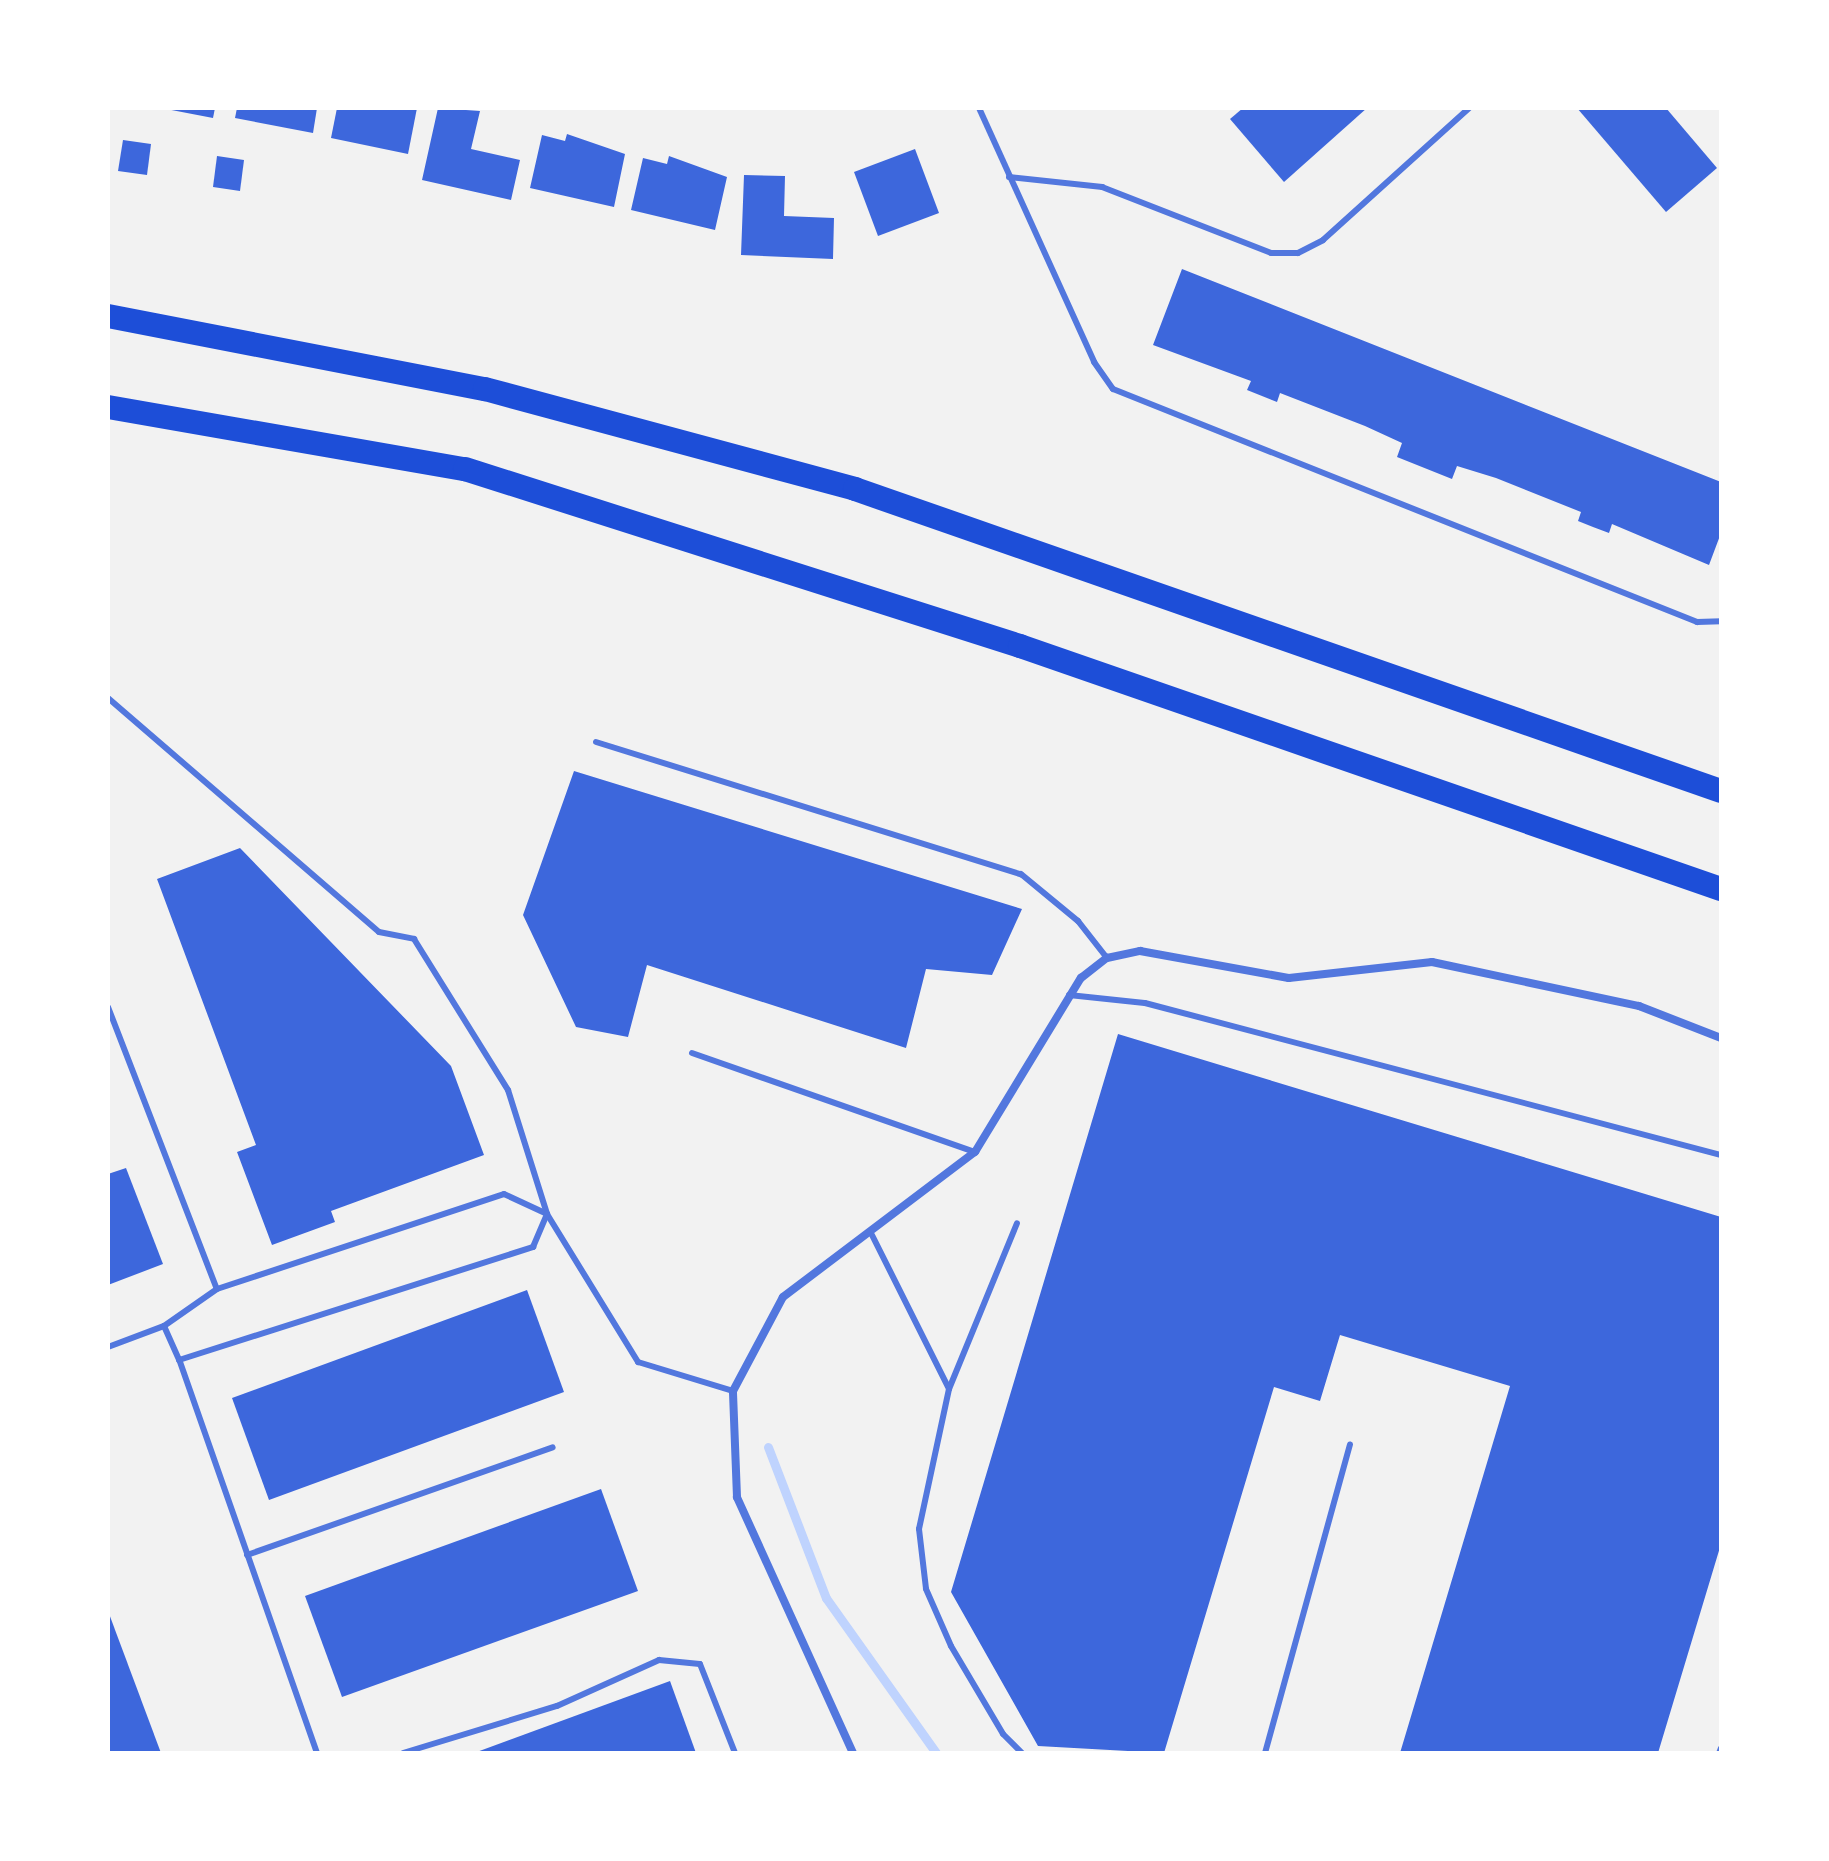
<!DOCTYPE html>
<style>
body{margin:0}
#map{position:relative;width:1829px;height:1861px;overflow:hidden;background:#f2f2f2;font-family:"Fira Sans Condensed",sans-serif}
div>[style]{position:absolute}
.stream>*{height:9px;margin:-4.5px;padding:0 4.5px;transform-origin:4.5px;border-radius:4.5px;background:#bfd3fe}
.building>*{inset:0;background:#3d67dc}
.service>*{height:6px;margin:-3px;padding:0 3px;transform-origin:3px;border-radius:3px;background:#5277de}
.minor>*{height:8px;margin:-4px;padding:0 4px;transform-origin:4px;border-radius:4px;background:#5277de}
.motorway>*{height:24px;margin:-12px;padding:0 12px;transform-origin:12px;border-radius:12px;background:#1d4ed8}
span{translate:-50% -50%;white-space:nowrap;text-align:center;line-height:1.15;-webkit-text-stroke:8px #fff;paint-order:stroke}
.frame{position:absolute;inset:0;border:110px solid #fff;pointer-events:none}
</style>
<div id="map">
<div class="stream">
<i style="left:768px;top:1447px;width:162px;rotate:69deg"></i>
<i style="left:826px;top:1598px;width:190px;rotate:54.6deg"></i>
</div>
<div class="building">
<i style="clip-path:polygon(161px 108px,215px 108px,213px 118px)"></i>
<i style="clip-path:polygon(237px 108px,317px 108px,313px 133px,235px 118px)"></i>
<i style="clip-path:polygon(337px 108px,417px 108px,408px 154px,331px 138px)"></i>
<i style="clip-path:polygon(438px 108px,480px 111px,471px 149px,520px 160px,511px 200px,422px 180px)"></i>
<i style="clip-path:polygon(1243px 108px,1367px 108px,1284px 182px,1230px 119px)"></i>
<i style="clip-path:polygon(1577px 108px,1666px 108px,1717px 168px,1666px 212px)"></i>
<i style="clip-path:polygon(567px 134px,625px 154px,614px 207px,530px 188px,542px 135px,565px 141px)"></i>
<i style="clip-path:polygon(123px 140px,151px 144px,147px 175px,118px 171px)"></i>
<i style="clip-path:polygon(915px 149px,939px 213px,878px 236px,854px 172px)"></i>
<i style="clip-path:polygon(217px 156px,244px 160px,240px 191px,213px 187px)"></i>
<i style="clip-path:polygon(669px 156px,727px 177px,715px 230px,631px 210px,643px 158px,667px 164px)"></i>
<i style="clip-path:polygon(744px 175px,785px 176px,784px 216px,834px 218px,833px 259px,741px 255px)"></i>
<i style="clip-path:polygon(1182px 269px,1721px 482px,1721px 533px,1709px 565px,1612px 524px,1609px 533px,1593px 527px,1578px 521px,1581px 512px,1496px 478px,1457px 466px,1452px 479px,1397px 457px,1402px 443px,1365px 426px,1280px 393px,1277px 402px,1247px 390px,1251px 381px,1153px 345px)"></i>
<i style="clip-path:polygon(574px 771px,1022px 909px,992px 975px,926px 969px,906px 1048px,647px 965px,628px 1037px,576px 1027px,523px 915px)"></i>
<i style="clip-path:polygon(240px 848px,451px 1066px,484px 1155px,331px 1211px,335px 1222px,272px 1245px,237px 1152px,256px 1145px,157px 879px)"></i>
<i style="clip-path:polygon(1118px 1034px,1721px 1217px,1721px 1544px,1658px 1753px,1400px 1753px,1510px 1386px,1340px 1335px,1320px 1401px,1274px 1387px,1164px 1753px,1038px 1746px,951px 1592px)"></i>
<i style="clip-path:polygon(126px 1168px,163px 1264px,108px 1285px,108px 1174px)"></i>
<i style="clip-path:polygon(527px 1290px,564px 1392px,269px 1500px,232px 1398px)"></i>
<i style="clip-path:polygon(601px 1489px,638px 1591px,342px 1697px,305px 1596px)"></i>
<i style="clip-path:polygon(108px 1611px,161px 1753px,108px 1753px)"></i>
<i style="clip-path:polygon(670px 1681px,696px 1753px,474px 1753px)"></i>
</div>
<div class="service">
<i style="left:979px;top:108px;width:279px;rotate:65.6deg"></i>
<i style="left:1094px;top:362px;width:33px;rotate:55deg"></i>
<i style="left:1113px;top:389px;width:629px;rotate:21.75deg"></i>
<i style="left:1697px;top:622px;width:24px;rotate:-2deg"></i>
<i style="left:1009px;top:177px;width:94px;rotate:6.1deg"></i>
<i style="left:1102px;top:187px;width:181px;rotate:21.3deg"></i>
<i style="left:1271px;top:253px;width:27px"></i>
<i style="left:1298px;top:253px;width:28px;rotate:-27deg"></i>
<i style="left:1323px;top:240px;width:197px;rotate:-42.1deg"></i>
<i style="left:108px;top:698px;width:358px;rotate:40.8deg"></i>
<i style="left:379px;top:932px;width:36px;rotate:11deg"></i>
<i style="left:414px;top:939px;width:178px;rotate:58.1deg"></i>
<i style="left:508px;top:1090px;width:130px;rotate:72.5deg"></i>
<i style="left:547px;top:1214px;width:174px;rotate:58.4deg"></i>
<i style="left:638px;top:1362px;width:99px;rotate:17deg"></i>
<i style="left:596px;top:742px;width:445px;rotate:17.3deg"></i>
<i style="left:1021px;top:874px;width:74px;rotate:39.5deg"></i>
<i style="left:1078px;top:921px;width:47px;rotate:51.9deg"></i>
<i style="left:1069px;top:995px;width:76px;rotate:6deg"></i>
<i style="left:1145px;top:1003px;width:596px;rotate:14.78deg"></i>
<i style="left:108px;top:1007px;width:302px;rotate:68.9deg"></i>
<i style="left:692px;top:1053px;width:300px;rotate:19.3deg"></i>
<i style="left:872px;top:1235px;width:172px;rotate:63.4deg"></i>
<i style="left:949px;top:1389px;width:179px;rotate:-67.7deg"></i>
<i style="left:164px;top:1326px;width:65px;rotate:-34.9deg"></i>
<i style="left:217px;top:1289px;width:302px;rotate:-18.3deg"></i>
<i style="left:504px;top:1194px;width:47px;rotate:24.9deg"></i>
<i style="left:108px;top:1347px;width:60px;rotate:-20.6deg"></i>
<i style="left:164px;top:1326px;width:37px;rotate:66deg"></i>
<i style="left:949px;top:1389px;width:143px;rotate:102.1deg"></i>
<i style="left:919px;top:1529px;width:60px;rotate:83.3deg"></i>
<i style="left:926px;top:1589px;width:62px;rotate:66.3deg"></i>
<i style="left:951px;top:1646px;width:102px;rotate:59.4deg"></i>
<i style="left:1003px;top:1734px;width:27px;rotate:45deg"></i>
<i style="left:247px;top:1555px;width:324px;rotate:-19.4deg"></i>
<i style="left:317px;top:1753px;width:417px;rotate:-109.3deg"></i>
<i style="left:179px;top:1360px;width:372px;rotate:-17.7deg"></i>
<i style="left:533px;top:1247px;width:36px;rotate:-67deg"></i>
<i style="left:403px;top:1753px;width:161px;rotate:-17deg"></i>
<i style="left:557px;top:1706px;width:112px;rotate:-24.3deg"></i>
<i style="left:659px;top:1660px;width:41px;rotate:5.6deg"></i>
<i style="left:700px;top:1664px;width:96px;rotate:68.5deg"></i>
<i style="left:1265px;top:1753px;width:320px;rotate:-74.6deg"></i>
<i style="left:1719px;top:1753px;width:5px;rotate:-68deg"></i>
</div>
<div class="minor">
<i style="left:853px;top:1753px;width:281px;rotate:-114.4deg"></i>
<i style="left:737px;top:1497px;width:106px;rotate:-92.2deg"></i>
<i style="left:733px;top:1391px;width:106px;rotate:-62deg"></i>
<i style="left:783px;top:1297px;width:241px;rotate:-37.1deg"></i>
<i style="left:975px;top:1152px;width:204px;rotate:-58.7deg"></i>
<i style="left:1081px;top:978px;width:33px;rotate:-38deg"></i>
<i style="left:1107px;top:958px;width:34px;rotate:-12deg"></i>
<i style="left:1140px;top:951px;width:151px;rotate:10.3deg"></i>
<i style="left:1289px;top:978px;width:144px;rotate:-6.4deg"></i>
<i style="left:1432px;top:962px;width:212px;rotate:12deg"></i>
<i style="left:1639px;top:1006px;width:88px;rotate:21.3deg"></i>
</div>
<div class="motorway">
<i style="left:108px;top:316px;width:384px;rotate:11deg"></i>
<i style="left:485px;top:389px;width:383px;rotate:15.1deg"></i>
<i style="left:855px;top:489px;width:917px;rotate:19.23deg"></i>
<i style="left:108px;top:407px;width:362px;rotate:9.9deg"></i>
<i style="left:465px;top:469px;width:583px;rotate:17.69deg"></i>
<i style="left:1020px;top:646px;width:742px;rotate:19.12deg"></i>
</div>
<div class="frame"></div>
</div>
